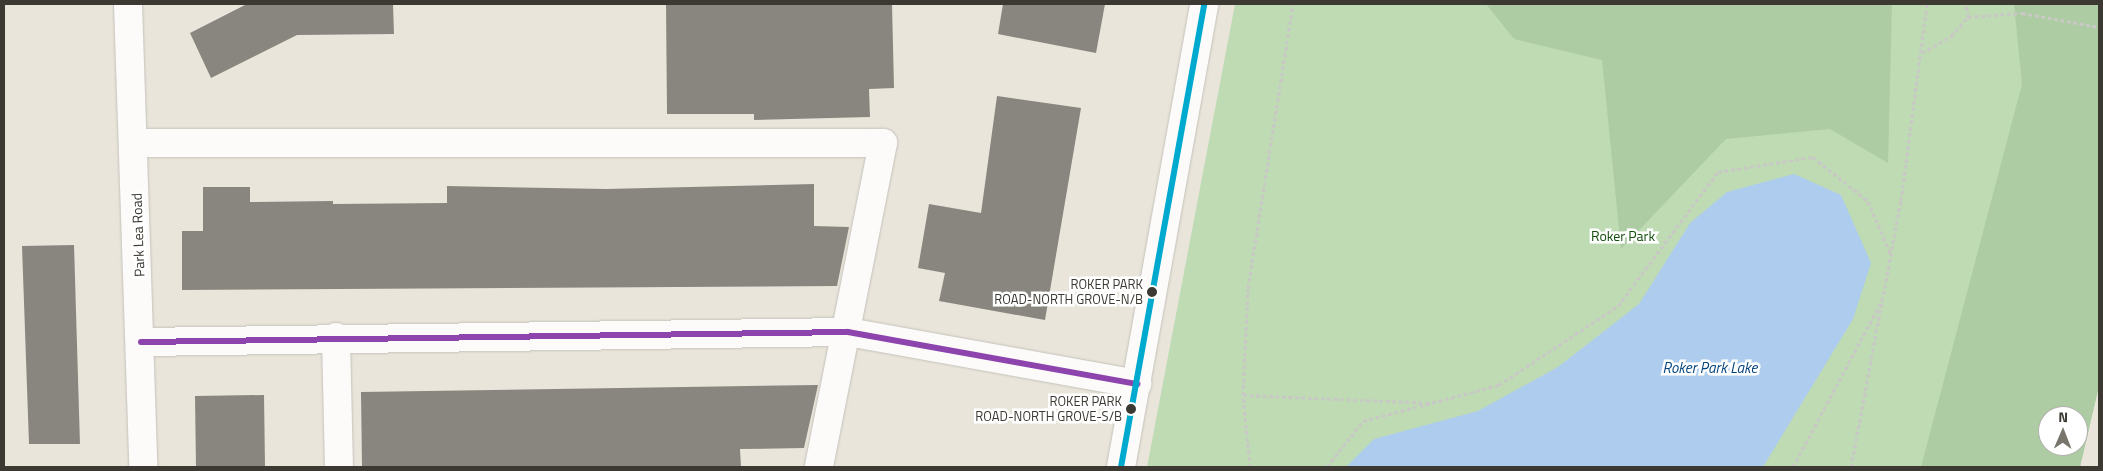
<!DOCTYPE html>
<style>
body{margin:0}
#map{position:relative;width:2103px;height:471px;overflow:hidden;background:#e9e5db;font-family:"Titillium Web",sans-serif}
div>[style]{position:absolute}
.green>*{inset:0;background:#bedbb4}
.forest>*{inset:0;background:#aecca3}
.water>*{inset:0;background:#aecced}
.building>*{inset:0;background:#89867f}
.path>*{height:3px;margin-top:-1.5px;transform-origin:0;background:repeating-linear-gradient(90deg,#c8c8c5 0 4px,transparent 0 6.5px)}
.roads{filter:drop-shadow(0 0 1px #c5c2ba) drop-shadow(0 0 1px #c5c2ba)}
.minor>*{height:28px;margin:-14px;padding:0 14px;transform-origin:14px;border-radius:14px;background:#fcfbfa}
.bus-1>*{height:6px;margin:-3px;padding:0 3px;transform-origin:3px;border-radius:3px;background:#8e44ad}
.bus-2>*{height:6px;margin:-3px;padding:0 3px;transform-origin:3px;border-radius:3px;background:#00a9ce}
.dots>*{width:14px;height:14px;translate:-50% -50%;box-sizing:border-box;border:2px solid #fff;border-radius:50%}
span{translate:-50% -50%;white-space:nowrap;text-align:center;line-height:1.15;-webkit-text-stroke:5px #fff;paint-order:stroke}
.bus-label{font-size:13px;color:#3b3931}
.right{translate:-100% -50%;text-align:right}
.street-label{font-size:14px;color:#3b3931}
.park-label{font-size:14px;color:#134e0c}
.water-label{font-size:15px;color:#03447d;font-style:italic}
.frame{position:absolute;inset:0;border:5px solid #3b3931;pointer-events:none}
.north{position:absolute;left:2038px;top:406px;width:50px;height:50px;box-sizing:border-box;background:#fff;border:1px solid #b1b0ad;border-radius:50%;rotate:1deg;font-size:14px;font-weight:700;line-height:20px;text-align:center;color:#3b3931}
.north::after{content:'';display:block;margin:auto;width:18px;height:22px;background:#78756c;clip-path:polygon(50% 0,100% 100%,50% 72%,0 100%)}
</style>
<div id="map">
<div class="green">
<i style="clip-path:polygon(evenodd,1235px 4px,2099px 4px,2099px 386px,2080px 467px,1147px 467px,1235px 4px,2048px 416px,2078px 416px,2078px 446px,2048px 446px,2048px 416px)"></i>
</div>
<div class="forest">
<i style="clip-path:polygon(1486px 4px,1892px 4px,1888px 163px,1830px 129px,1726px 139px,1621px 249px,1602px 60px,1514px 39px)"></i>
<i style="clip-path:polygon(evenodd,2014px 4px,2099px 4px,2099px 386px,2080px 467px,1921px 467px,2022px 84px,2014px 4px,2048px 416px,2078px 416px,2078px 446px,2048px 446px,2048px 416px)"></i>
</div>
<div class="water">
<i style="clip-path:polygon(1794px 174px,1841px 195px,1871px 263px,1853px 319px,1763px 467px,1346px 467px,1374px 439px,1478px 411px,1558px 367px,1639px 304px,1690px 223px,1727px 192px)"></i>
</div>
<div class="building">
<i style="clip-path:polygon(247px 4px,393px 4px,394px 34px,297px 35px,211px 78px,190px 33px)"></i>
<i style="clip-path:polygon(666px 4px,892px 4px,894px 88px,869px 89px,870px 117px,754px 120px,754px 114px,667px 114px)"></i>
<i style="clip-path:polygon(1003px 4px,1105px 4px,1096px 53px,998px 34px)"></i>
<i style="clip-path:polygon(997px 96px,1081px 108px,1045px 320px,939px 301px,945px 273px,918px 268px,929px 204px,981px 213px)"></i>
<i style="clip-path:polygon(814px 184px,814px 226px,849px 227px,837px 286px,182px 290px,182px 231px,203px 231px,203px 187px,250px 187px,250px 202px,333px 201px,333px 204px,447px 203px,447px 186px,606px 189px)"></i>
<i style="clip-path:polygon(74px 245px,80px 444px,29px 444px,22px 246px)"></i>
<i style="clip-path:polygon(818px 385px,804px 448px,740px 449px,741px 467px,362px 467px,361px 392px)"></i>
<i style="clip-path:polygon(264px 395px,265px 467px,196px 467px,195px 396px)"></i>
</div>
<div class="path">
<i style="left:1968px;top:17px;width:54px;rotate:-4.2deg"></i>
<i style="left:2022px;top:13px;width:78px;rotate:10.3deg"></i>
<i style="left:1922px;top:53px;width:34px;rotate:-30deg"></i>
<i style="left:1951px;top:36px;width:25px;rotate:-48deg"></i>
<i style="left:1968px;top:17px;width:13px;rotate:-99deg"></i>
<i style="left:1243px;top:395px;width:187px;rotate:2.4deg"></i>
<i style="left:1250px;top:467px;width:72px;rotate:-95.6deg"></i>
<i style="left:1243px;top:395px;width:107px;rotate:-87.3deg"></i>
<i style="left:1248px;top:288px;width:288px;rotate:-81deg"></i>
<i style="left:1327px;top:467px;width:58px;rotate:-52deg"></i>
<i style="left:1363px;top:421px;width:141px;rotate:-14.8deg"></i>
<i style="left:1499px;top:385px;width:143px;rotate:-33.6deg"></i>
<i style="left:1618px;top:306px;width:167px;rotate:-53.3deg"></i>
<i style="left:1718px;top:172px;width:96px;rotate:-9deg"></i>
<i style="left:1813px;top:157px;width:70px;rotate:38.7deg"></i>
<i style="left:1868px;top:201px;width:59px;rotate:66.9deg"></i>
<i style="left:1793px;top:467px;width:189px;rotate:-61.9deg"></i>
<i style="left:1851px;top:467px;width:271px;rotate:-79.4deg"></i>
<i style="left:1901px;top:201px;width:199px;rotate:-82.5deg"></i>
</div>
<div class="roads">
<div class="minor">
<i style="left:128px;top:4px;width:463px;rotate:88.1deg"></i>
<i style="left:135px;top:143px;width:748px"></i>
<i style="left:883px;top:143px;width:330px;rotate:101.2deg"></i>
<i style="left:336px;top:337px;width:130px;rotate:88.7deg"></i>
<i style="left:141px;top:342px;width:707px;rotate:-0.81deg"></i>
<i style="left:848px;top:332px;width:294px;rotate:10.2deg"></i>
<i style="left:1121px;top:467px;width:470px;rotate:-79.8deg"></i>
</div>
</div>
<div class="bus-1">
<i style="left:141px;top:342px;width:707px;rotate:-0.81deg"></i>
<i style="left:848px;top:332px;width:294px;rotate:10.2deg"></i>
</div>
<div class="bus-2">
<i style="left:1121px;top:467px;width:470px;rotate:-79.8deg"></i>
</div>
<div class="dots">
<i style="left:1152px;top:292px;background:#3b3931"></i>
<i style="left:1131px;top:409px;background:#3b3931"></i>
</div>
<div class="bus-label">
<span class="right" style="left:1143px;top:292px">ROKER PARK<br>ROAD-NORTH GROVE-N/B</span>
<span class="right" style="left:1122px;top:409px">ROKER PARK<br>ROAD-NORTH GROVE-S/B</span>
</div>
<div class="street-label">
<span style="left:138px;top:235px;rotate:-92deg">Park Lea Road</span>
</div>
<div class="park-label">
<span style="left:1623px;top:236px">Roker Park</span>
</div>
<div class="water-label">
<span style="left:1710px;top:368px">Roker Park Lake</span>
</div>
<div class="frame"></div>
<div class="north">N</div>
</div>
